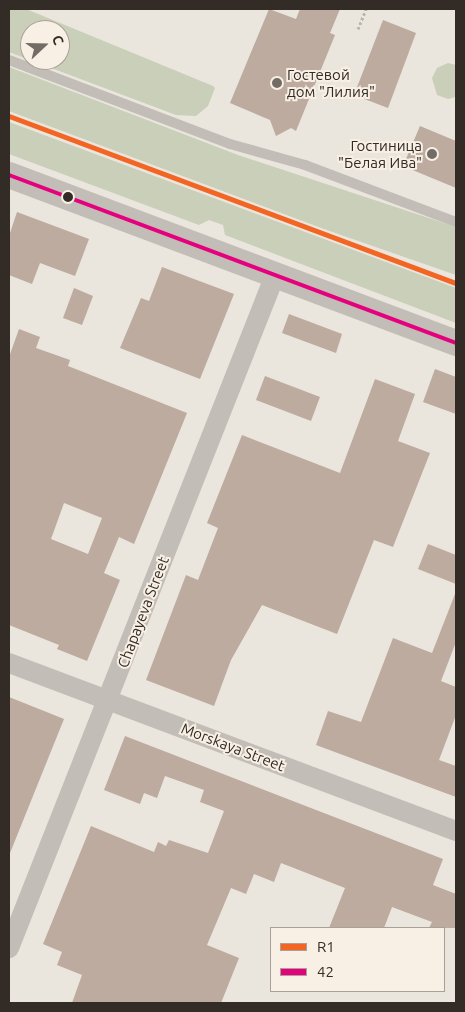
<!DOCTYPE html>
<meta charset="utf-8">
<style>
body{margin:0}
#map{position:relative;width:465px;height:1012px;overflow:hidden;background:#eae5dd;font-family:Ubuntu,sans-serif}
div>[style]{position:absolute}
.green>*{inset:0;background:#c9cfb8}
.building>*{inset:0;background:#bdab9f}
.path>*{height:3px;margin-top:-1.5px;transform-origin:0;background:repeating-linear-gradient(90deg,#bbb5af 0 2.5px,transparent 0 5px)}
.service>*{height:10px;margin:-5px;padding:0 5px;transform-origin:5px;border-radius:5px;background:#c2bdb7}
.minor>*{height:20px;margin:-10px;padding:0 10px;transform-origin:10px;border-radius:10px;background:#c2bdb7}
.tertiary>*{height:26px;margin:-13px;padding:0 13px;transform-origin:13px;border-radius:13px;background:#c2bdb7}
.bus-1>*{height:4px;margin:-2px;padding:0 2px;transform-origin:2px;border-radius:2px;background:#e5007d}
.rail-1>*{height:5px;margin:-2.5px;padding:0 2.5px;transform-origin:2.5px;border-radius:2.5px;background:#f26522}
.dots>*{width:14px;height:14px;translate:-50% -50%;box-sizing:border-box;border:2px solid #f8f0e4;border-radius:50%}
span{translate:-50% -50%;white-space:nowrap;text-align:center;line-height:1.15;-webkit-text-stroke:4px #f8f0e4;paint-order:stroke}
.poi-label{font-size:15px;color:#332b26}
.left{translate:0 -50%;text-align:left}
.right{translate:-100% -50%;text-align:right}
.street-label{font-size:15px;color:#332b26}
.frame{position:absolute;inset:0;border:10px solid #332b26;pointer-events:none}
.legend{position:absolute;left:270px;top:927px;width:175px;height:65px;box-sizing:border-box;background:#f8f0e4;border:1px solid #a9a198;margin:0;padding:6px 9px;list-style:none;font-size:15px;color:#332b26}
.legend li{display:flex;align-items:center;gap:10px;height:25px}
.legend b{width:25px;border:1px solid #a9a198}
.north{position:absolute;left:20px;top:20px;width:50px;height:50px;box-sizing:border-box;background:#f8f0e4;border:1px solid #a9a198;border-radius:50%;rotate:69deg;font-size:14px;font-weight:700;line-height:20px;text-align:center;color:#332b26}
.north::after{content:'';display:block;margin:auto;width:18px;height:22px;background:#736c66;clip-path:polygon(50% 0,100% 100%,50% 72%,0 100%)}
</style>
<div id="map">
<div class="green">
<i style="clip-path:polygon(9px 9px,26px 9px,213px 86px,215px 88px,208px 106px,196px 116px,176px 115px,30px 60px,60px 60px,60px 30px,30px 30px,30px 60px,9px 52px)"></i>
<i style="clip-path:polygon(448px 63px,456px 65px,456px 97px,448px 99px,437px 95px,432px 78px,437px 68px)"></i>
<i style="clip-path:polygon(9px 67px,238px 155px,456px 227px,456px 275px,324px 229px,9px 111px)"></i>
<i style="clip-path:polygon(9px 122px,456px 288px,456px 323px,225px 235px,223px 225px,209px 220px,199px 225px,9px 154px)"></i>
</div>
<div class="building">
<i style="clip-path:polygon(269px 9px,296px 19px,300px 9px,340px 9px,330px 33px,335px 35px,296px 131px,291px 128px,276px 136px,270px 120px,230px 103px)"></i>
<i style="clip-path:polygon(383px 20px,416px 33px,388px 108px,354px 95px)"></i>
<i style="clip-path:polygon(420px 126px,456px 141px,456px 188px,403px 166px)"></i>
<i style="clip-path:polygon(17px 212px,89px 239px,75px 276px,40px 263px,32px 284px,9px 275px,9px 236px)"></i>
<i style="clip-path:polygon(162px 267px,234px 294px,200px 379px,120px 348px,141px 298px,149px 301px)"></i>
<i style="clip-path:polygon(74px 288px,93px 296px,82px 325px,63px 318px)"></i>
<i style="clip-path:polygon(289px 314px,342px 334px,336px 353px,282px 333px)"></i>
<i style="clip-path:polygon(evenodd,19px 329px,40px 337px,36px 348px,70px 360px,68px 366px,187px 413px,134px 544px,119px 537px,104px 573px,120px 580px,87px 661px,57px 649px,59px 645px,9px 625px,9px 357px,19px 329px,64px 503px,102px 518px,88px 554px,51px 539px,64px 503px)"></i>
<i style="clip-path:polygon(435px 369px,456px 377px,456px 414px,423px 402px)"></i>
<i style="clip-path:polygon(265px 376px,320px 397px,311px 421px,256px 400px)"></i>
<i style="clip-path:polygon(375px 379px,415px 394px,398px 441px,430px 453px,393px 547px,374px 540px,337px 634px,262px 605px,231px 660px,214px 706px,146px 680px,186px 575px,198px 580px,218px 528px,207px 523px,242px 435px,340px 473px)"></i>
<i style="clip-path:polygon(428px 544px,456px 555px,456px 584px,418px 569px)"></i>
<i style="clip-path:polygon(455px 594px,456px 642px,441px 681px,456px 687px,456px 715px,439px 760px,456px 766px,456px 797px,316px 745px,328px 711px,361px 722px,393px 638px,432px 653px)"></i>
<i style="clip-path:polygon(9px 697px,64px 719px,10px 853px,9px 853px)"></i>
<i style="clip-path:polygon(125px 736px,443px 859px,433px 885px,456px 894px,456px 928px,429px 928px,432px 922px,392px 907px,384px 928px,329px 928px,345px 888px,281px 863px,274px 882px,254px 874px,246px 894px,231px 888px,207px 945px,239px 958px,221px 1003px,72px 1003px,82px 975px,57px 965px,62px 952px,43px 944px,91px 826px,154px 852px,158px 842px,166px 846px,169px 840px,208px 853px,224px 811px,200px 802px,204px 790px,165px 776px,157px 798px,144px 793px,140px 804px,104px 790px)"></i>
</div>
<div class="path">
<i style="left:358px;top:29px;width:22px;rotate:-68deg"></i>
</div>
<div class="service">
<i style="left:9px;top:60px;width:236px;rotate:20.8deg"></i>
<i style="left:230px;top:144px;width:78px;rotate:15.6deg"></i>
<i style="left:305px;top:165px;width:161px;rotate:20.7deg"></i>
</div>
<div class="minor">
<i style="left:9px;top:663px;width:478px;rotate:20.6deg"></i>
<i style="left:9px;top:948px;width:724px;rotate:-68.43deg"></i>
</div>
<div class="tertiary">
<i style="left:9px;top:175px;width:478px;rotate:20.6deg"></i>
</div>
<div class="bus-1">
<i style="left:9px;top:175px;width:478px;rotate:20.6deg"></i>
</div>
<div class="rail-1">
<i style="left:9px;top:116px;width:477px;rotate:20.5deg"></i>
</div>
<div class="dots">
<i style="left:277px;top:83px;background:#736c66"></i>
<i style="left:432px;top:154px;background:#736c66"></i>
<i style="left:68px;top:197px;background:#332b26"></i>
</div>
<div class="poi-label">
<span class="left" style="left:287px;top:83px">Гостевой<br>дом "Лилия"</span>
<span class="right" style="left:422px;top:154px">Гостиница<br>"Белая Ива"</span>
</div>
<div class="street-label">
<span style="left:143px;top:612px;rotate:-69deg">Chapayeva Street</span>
<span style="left:233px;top:747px;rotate:21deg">Morskaya Street</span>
</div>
<div class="frame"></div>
<ul class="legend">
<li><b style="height:6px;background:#f26522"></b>R1</li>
<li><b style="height:6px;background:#e5007d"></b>42</li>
</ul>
<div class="north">С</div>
</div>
